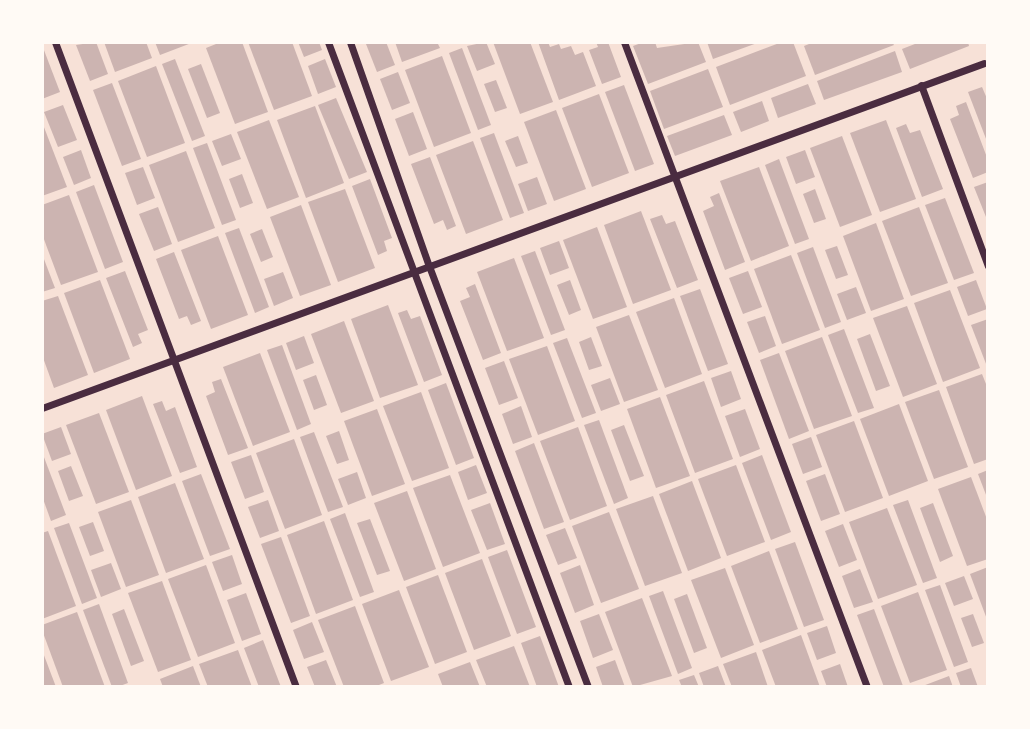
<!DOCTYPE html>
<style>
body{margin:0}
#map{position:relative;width:1030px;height:729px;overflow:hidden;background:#f7e1d7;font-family:Georgia,serif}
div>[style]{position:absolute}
.building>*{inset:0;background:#ccb4b1}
.minor>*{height:7px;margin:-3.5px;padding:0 3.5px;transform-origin:3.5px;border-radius:3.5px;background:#4a2c40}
span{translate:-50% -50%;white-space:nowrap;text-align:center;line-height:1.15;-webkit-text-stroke:5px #fffaf5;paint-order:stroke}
.frame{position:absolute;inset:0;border:44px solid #fffaf5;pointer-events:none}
</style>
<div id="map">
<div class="building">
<i style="clip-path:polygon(96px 42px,108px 74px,90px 81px,76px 45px)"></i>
<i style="clip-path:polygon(104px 42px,146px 42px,152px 58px,115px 72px)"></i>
<i style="clip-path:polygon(155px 42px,194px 42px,160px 55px)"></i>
<i style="clip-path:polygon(221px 42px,242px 42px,268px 112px,235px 124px,206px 48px)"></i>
<i style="clip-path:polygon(248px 42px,292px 42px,312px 96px,274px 110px)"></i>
<i style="clip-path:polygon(298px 42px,319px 42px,322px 50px,304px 57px)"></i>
<i style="clip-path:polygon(386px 42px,395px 65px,377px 72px,366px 44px)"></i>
<i style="clip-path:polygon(395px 42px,437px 42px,440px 48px,402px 62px)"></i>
<i style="clip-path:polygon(486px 42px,495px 64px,477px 71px,467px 46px)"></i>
<i style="clip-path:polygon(493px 42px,530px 42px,553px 102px,520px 114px)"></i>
<i style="clip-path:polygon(538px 42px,548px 42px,550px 47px,559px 44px,561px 49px,571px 46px,575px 55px,583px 52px,596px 86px,559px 100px)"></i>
<i style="clip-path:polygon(596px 42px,608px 42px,621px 77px,602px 84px,589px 50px,598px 47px)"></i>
<i style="clip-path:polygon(644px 42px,655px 42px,657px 48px,698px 42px,706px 62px,648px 84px,633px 46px)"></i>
<i style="clip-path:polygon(707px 42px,760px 42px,713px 59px)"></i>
<i style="clip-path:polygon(782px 42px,793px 42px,806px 76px,730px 105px,716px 67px)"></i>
<i style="clip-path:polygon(814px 42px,892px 42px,894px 45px,815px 75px,804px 46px)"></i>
<i style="clip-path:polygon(920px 42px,968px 42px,969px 46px,910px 69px,902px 49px)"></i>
<i style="clip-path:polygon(42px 45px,60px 92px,42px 99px)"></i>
<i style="clip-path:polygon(462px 48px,491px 125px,478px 130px,449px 53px)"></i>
<i style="clip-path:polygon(895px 51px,902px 72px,824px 100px,817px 81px)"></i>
<i style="clip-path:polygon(442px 56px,471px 133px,434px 147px,405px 70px)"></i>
<i style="clip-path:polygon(175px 59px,205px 136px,192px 141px,162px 64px)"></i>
<i style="clip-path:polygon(325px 59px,336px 87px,318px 94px,308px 66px)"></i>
<i style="clip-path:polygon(201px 64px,220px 113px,207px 118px,188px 69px)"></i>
<i style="clip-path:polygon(156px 66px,185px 143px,147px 157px,118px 81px)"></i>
<i style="clip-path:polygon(708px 69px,723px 107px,664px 129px,650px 91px)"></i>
<i style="clip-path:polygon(398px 72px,410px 103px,392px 110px,380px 79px)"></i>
<i style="clip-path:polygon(496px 80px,507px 108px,495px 112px,484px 84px)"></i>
<i style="clip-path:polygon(112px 83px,141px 159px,122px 166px,93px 90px)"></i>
<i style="clip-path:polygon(808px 84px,816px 104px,778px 118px,771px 98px)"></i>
<i style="clip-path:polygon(624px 85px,654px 164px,635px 171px,605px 92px)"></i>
<i style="clip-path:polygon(982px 87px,988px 101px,988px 144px,968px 92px)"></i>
<i style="clip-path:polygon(599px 94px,629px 173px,592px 187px,562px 108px)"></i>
<i style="clip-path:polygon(336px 98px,367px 172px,349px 179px,318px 105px)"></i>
<i style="clip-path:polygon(762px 101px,769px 121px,741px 132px,733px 112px)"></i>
<i style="clip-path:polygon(966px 102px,988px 160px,988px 172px,973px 178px,950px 119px,959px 115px,956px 106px)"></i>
<i style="clip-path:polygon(63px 105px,77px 140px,58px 147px,44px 112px)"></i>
<i style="clip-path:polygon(315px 106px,344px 183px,306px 198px,277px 120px)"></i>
<i style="clip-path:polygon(556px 110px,586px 189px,554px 201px,524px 122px)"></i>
<i style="clip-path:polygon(413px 112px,427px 149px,409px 156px,395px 119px)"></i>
<i style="clip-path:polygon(724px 115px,732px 135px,675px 156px,667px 136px)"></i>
<i style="clip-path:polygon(269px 120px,299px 197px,267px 209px,237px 132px)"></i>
<i style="clip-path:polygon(886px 120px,916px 199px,880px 212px,850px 133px)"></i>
<i style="clip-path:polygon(42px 122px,67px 187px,42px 196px)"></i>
<i style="clip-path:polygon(906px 124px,910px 133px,920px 130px,943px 189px,922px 197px,896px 128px)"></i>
<i style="clip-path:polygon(494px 133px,524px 213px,510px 218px,480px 138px)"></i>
<i style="clip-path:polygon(231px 134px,241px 159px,222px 166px,212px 141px)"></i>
<i style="clip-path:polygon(518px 136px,528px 163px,516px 167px,505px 141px)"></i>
<i style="clip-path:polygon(842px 136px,872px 215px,840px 227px,810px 148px)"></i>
<i style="clip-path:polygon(473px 141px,503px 220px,466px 234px,436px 155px)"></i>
<i style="clip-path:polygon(207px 143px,236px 220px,222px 225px,193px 148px)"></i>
<i style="clip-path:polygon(81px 150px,91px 178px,74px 185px,63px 157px)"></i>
<i style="clip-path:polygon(805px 150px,815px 177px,796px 184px,786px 157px)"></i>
<i style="clip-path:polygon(186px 151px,215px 228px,178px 242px,149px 165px)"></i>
<i style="clip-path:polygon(430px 157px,456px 226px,447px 230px,443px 220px,434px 224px,411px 164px)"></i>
<i style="clip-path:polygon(779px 159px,809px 239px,795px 244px,765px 165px)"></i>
<i style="clip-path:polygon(143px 167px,155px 198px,137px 205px,125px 173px)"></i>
<i style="clip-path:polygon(759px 167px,789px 246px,751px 261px,720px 181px)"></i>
<i style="clip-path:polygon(242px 174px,253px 203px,240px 208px,229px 179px)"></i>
<i style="clip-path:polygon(537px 177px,547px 204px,528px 211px,518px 184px)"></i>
<i style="clip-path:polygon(370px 179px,392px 238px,384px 241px,387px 251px,378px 255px,352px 186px)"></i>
<i style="clip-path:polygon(988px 182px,988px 222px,974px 187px)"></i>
<i style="clip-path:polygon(94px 185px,123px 262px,105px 269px,76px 192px)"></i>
<i style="clip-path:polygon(345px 189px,375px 268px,338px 282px,308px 202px)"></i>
<i style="clip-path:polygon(815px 189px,826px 219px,814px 223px,803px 194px)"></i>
<i style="clip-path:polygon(719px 193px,745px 262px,725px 270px,703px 211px,714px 206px,710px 197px)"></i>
<i style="clip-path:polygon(69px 195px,98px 272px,61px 285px,42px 234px,42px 205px)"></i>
<i style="clip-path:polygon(945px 198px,974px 273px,954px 280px,925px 205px)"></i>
<i style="clip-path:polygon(301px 205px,331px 285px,300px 296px,270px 217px)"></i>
<i style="clip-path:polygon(158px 207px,172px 244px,154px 251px,139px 214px)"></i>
<i style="clip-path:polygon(919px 207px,948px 283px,911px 296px,882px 221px)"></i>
<i style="clip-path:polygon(641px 211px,671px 290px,633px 304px,604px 225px)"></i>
<i style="clip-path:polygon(662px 215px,666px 224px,675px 221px,698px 280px,677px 288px,650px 219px)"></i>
<i style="clip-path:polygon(876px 223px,904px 299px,871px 311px,843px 236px)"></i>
<i style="clip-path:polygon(597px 227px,627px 307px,593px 319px,563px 240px)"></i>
<i style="clip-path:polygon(239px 228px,269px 307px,255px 313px,225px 233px)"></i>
<i style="clip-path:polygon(262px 229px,273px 257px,261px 262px,250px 234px)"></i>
<i style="clip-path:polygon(218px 236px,248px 315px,211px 329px,181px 250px)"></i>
<i style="clip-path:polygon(559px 241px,569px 268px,550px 275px,540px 248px)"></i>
<i style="clip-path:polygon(837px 246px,848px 275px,836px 279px,825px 250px)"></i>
<i style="clip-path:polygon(813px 247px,841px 322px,825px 328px,797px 253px)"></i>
<i style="clip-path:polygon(535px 251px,565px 330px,551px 335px,521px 256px)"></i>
<i style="clip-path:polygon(174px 252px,201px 321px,191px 325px,187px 316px,179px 319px,156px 259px)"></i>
<i style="clip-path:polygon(42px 254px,55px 288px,42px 292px)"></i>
<i style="clip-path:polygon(791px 255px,820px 330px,782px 344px,754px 269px)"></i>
<i style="clip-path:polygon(514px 258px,544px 338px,507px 351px,477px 272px)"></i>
<i style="clip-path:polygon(125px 271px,148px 330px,138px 334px,142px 343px,133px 347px,106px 278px)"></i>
<i style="clip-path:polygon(748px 271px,762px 307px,743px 314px,729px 278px)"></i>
<i style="clip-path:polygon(283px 272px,293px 298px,274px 306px,264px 279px)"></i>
<i style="clip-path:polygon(100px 280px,130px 359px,94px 373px,64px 293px)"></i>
<i style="clip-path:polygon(570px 280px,581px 310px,569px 315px,557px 285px)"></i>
<i style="clip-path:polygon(976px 280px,987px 309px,968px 316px,957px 287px)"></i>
<i style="clip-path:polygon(475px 284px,501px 353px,483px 360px,460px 301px,470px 297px,466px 288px)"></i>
<i style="clip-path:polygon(856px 287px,866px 313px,847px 320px,837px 294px)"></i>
<i style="clip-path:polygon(700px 289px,728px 364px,708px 371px,680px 296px)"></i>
<i style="clip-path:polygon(950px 290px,980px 368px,943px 382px,914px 303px)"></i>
<i style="clip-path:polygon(58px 296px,88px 375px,54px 388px,42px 355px,42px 301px)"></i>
<i style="clip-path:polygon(674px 298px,702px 374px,665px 388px,636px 312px)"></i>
<i style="clip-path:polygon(388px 305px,418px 385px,380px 398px,351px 319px)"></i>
<i style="clip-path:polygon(907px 306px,937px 384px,903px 397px,873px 318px)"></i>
<i style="clip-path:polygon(407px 310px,411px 319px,420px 316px,442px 375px,424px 382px,398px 313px)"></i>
<i style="clip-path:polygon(629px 315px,658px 390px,624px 402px,596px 327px)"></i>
<i style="clip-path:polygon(765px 316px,776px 346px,759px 353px,747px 322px)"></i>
<i style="clip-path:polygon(988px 319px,988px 369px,971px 325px)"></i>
<i style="clip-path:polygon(344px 321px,374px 401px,341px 413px,311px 334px)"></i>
<i style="clip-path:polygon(844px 329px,874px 408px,858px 413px,828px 335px)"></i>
<i style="clip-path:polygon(870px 334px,890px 386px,876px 391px,857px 339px)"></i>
<i style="clip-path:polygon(304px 336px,314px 363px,296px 370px,286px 343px)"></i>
<i style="clip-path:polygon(591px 337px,602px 366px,589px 370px,579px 342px)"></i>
<i style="clip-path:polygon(822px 337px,852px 416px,814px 429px,785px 351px)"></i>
<i style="clip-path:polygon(567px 338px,596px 413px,582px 418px,553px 343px)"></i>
<i style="clip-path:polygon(282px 345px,311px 424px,297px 430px,267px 350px)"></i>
<i style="clip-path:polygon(547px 346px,575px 421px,538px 435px,509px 359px)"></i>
<i style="clip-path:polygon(260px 353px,290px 432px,253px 446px,223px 367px)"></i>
<i style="clip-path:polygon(779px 353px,809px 431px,789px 439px,760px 360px)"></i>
<i style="clip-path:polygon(504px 361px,518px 398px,499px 405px,485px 368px)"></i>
<i style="clip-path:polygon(731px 371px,741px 399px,721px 407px,711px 378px)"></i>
<i style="clip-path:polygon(982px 374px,988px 389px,988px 459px,974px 464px,946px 387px)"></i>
<i style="clip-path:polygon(316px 375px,327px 405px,314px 410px,303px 380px)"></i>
<i style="clip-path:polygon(610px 378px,620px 404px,601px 411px,591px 385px)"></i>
<i style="clip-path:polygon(221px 379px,248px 448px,228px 455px,206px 396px,215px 392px,212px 382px)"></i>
<i style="clip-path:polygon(704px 381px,733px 459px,695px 473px,666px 395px)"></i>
<i style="clip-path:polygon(446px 383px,474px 458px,456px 465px,428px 390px)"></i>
<i style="clip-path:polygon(939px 390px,968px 467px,934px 479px,905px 402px)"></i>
<i style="clip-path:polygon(421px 392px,449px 468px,412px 481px,383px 406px)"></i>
<i style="clip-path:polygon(142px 396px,172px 476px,136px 490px,106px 410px)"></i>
<i style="clip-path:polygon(660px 397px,690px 476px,656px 488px,627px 409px)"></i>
<i style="clip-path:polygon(162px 401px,166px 411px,175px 407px,197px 467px,180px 473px,153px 404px)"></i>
<i style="clip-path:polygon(899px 404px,928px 481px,889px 496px,860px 419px)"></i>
<i style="clip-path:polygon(521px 406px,532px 437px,513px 444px,502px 414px)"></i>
<i style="clip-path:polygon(377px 409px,405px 484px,372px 496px,344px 421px)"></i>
<i style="clip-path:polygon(745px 409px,760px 449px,740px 457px,725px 416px)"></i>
<i style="clip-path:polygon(99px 413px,129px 492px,96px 504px,66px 425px)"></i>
<i style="clip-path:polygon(599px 420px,628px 498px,614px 504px,584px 425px)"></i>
<i style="clip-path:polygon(854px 421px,883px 498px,845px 512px,816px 435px)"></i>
<i style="clip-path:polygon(624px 425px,644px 476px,630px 481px,611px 430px)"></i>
<i style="clip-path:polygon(61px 427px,71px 454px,52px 461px,42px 434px)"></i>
<i style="clip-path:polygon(578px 427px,607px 506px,570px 520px,540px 441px)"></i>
<i style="clip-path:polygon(339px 431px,349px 460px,337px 464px,326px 436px)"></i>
<i style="clip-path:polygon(314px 432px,343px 507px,328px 512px,300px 437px)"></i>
<i style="clip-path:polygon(811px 437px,822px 467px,803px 474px,792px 444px)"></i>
<i style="clip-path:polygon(294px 439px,322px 515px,285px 529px,256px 453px)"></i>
<i style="clip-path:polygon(534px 443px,564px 522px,544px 529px,515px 451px)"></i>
<i style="clip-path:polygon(42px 452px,66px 515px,51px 521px,42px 496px)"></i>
<i style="clip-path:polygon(251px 455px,264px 492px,245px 499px,231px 462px)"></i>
<i style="clip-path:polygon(762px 455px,791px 532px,771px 540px,742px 463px)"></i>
<i style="clip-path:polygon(476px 465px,487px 493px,468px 500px,458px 472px)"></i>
<i style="clip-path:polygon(736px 465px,765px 542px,727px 556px,698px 479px)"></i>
<i style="clip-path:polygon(71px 466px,83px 496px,69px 501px,58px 471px)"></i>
<i style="clip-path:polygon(988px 470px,988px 500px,978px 474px)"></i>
<i style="clip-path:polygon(357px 472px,366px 498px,348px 505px,338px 479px)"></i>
<i style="clip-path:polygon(201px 474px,230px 549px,210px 556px,182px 481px)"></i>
<i style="clip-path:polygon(825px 474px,840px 514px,821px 521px,806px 481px)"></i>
<i style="clip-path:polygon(450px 475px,480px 553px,443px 567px,413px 488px)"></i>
<i style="clip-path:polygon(971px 477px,988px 522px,988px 559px,967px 566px,938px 489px)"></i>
<i style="clip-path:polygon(692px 481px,721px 558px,688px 571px,659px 494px)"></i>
<i style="clip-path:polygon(175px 483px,204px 559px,166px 573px,138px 497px)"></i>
<i style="clip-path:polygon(407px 491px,436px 569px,404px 581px,374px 503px)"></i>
<i style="clip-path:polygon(653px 496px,682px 573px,645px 586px,616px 509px)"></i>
<i style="clip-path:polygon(131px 500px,159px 575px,126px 587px,98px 512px)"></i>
<i style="clip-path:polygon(268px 500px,279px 531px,260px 538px,248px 507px)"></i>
<i style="clip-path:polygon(908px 500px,937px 578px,923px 583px,893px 505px)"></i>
<i style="clip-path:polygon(490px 503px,505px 544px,487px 550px,471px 510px)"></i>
<i style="clip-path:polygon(933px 503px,953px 556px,940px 562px,920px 508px)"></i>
<i style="clip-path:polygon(887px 508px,917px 585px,878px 599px,849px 522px)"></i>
<i style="clip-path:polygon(609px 512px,639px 589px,601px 603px,572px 526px)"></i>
<i style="clip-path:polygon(345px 513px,374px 592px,360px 597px,330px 519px)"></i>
<i style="clip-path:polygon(370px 519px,390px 571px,377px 575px,357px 523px)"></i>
<i style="clip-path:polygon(324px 521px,353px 600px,316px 614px,287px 535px)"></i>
<i style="clip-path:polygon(93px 522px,104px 551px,90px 556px,79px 527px)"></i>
<i style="clip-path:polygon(69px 523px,97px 598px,82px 604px,54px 528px)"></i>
<i style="clip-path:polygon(843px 524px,857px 560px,839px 567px,825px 531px)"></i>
<i style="clip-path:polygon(565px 528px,577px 558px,558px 565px,546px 535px)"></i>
<i style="clip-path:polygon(48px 531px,76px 606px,42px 619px,42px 533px)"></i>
<i style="clip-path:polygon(281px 537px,310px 616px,291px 623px,261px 544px)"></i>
<i style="clip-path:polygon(795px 542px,824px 620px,804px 627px,775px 549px)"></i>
<i style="clip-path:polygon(507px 550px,536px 627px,517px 634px,488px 557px)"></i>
<i style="clip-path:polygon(769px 551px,798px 629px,760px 643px,731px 566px)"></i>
<i style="clip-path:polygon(232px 555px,242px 584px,223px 591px,212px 562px)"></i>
<i style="clip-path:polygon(482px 559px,511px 636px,474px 650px,445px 573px)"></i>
<i style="clip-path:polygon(111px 563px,121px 589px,101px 597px,91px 570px)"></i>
<i style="clip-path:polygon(206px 565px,235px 643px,198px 657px,168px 579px)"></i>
<i style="clip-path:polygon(580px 565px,594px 605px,575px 613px,560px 573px)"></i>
<i style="clip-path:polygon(988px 567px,988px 622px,970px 574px)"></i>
<i style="clip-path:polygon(725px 568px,754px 645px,721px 658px,691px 580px)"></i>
<i style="clip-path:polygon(860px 569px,873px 602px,854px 608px,842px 576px)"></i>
<i style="clip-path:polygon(438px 575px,467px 652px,435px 664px,406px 587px)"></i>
<i style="clip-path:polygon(964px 576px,973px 599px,954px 606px,945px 583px)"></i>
<i style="clip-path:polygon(162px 581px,191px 660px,158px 672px,128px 593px)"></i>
<i style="clip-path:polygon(940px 585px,968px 662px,954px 667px,925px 590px)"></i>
<i style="clip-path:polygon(399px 590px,429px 667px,391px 681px,362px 604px)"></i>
<i style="clip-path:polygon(663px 591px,692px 668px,678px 674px,649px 596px)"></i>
<i style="clip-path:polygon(918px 592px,947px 670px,910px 683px,881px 606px)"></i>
<i style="clip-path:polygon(246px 593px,261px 634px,242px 641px,227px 600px)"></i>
<i style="clip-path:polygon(687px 594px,707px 648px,694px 653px,674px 599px)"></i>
<i style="clip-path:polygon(642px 598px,672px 676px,633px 687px,605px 612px)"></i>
<i style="clip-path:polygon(99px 604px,128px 683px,117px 687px,112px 687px,83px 610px)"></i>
<i style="clip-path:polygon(355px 606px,384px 683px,374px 687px,344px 687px,318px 620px)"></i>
<i style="clip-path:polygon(124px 609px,144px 661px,131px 666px,112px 614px)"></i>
<i style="clip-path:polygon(874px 609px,903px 686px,900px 687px,884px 687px,857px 615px)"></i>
<i style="clip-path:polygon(77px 612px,105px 687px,63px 687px,42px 630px,42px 625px)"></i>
<i style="clip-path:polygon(599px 614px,613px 650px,593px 658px,580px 621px)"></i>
<i style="clip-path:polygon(973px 614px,984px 643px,972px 647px,961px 618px)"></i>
<i style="clip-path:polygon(312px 622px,324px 652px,304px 659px,293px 630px)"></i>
<i style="clip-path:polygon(827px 626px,836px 653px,817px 660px,807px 633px)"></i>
<i style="clip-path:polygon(801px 635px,820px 687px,776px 687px,762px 650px)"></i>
<i style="clip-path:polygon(540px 636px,559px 687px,537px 687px,521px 643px)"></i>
<i style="clip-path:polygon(263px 640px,281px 687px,259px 687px,244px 648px)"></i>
<i style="clip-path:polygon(514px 646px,530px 687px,487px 687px,476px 660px)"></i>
<i style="clip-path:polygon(42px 650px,56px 687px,42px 687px)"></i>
<i style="clip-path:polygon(238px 650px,252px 687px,208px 687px,199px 664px)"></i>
<i style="clip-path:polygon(756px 652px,768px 687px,732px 687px,723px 664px)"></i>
<i style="clip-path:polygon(326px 660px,337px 687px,315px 687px,307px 667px)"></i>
<i style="clip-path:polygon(615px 660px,625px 687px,603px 687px,596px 667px)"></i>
<i style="clip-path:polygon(470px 662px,480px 687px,443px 687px,438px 674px)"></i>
<i style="clip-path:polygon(840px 664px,848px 687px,827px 687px,821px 671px)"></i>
<i style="clip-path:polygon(193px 666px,201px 687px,163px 687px,160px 679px)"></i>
<i style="clip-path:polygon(718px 666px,726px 687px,704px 687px,699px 673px)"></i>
<i style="clip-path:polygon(971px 668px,978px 687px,961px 687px,956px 673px)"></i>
<i style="clip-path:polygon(694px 675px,699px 687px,682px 687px,679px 680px)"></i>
<i style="clip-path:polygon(949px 676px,953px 687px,920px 687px)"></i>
</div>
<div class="minor">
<i style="left:55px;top:42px;width:689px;rotate:69.51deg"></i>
<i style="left:328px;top:42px;width:689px;rotate:69.51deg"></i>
<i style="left:350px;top:42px;width:238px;rotate:70.6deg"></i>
<i style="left:429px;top:266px;width:450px;rotate:69.3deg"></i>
<i style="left:624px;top:42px;width:689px;rotate:69.36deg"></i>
<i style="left:921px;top:85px;width:193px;rotate:69.7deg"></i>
<i style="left:42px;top:408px;width:1003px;rotate:-20.11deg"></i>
</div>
<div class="frame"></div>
</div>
